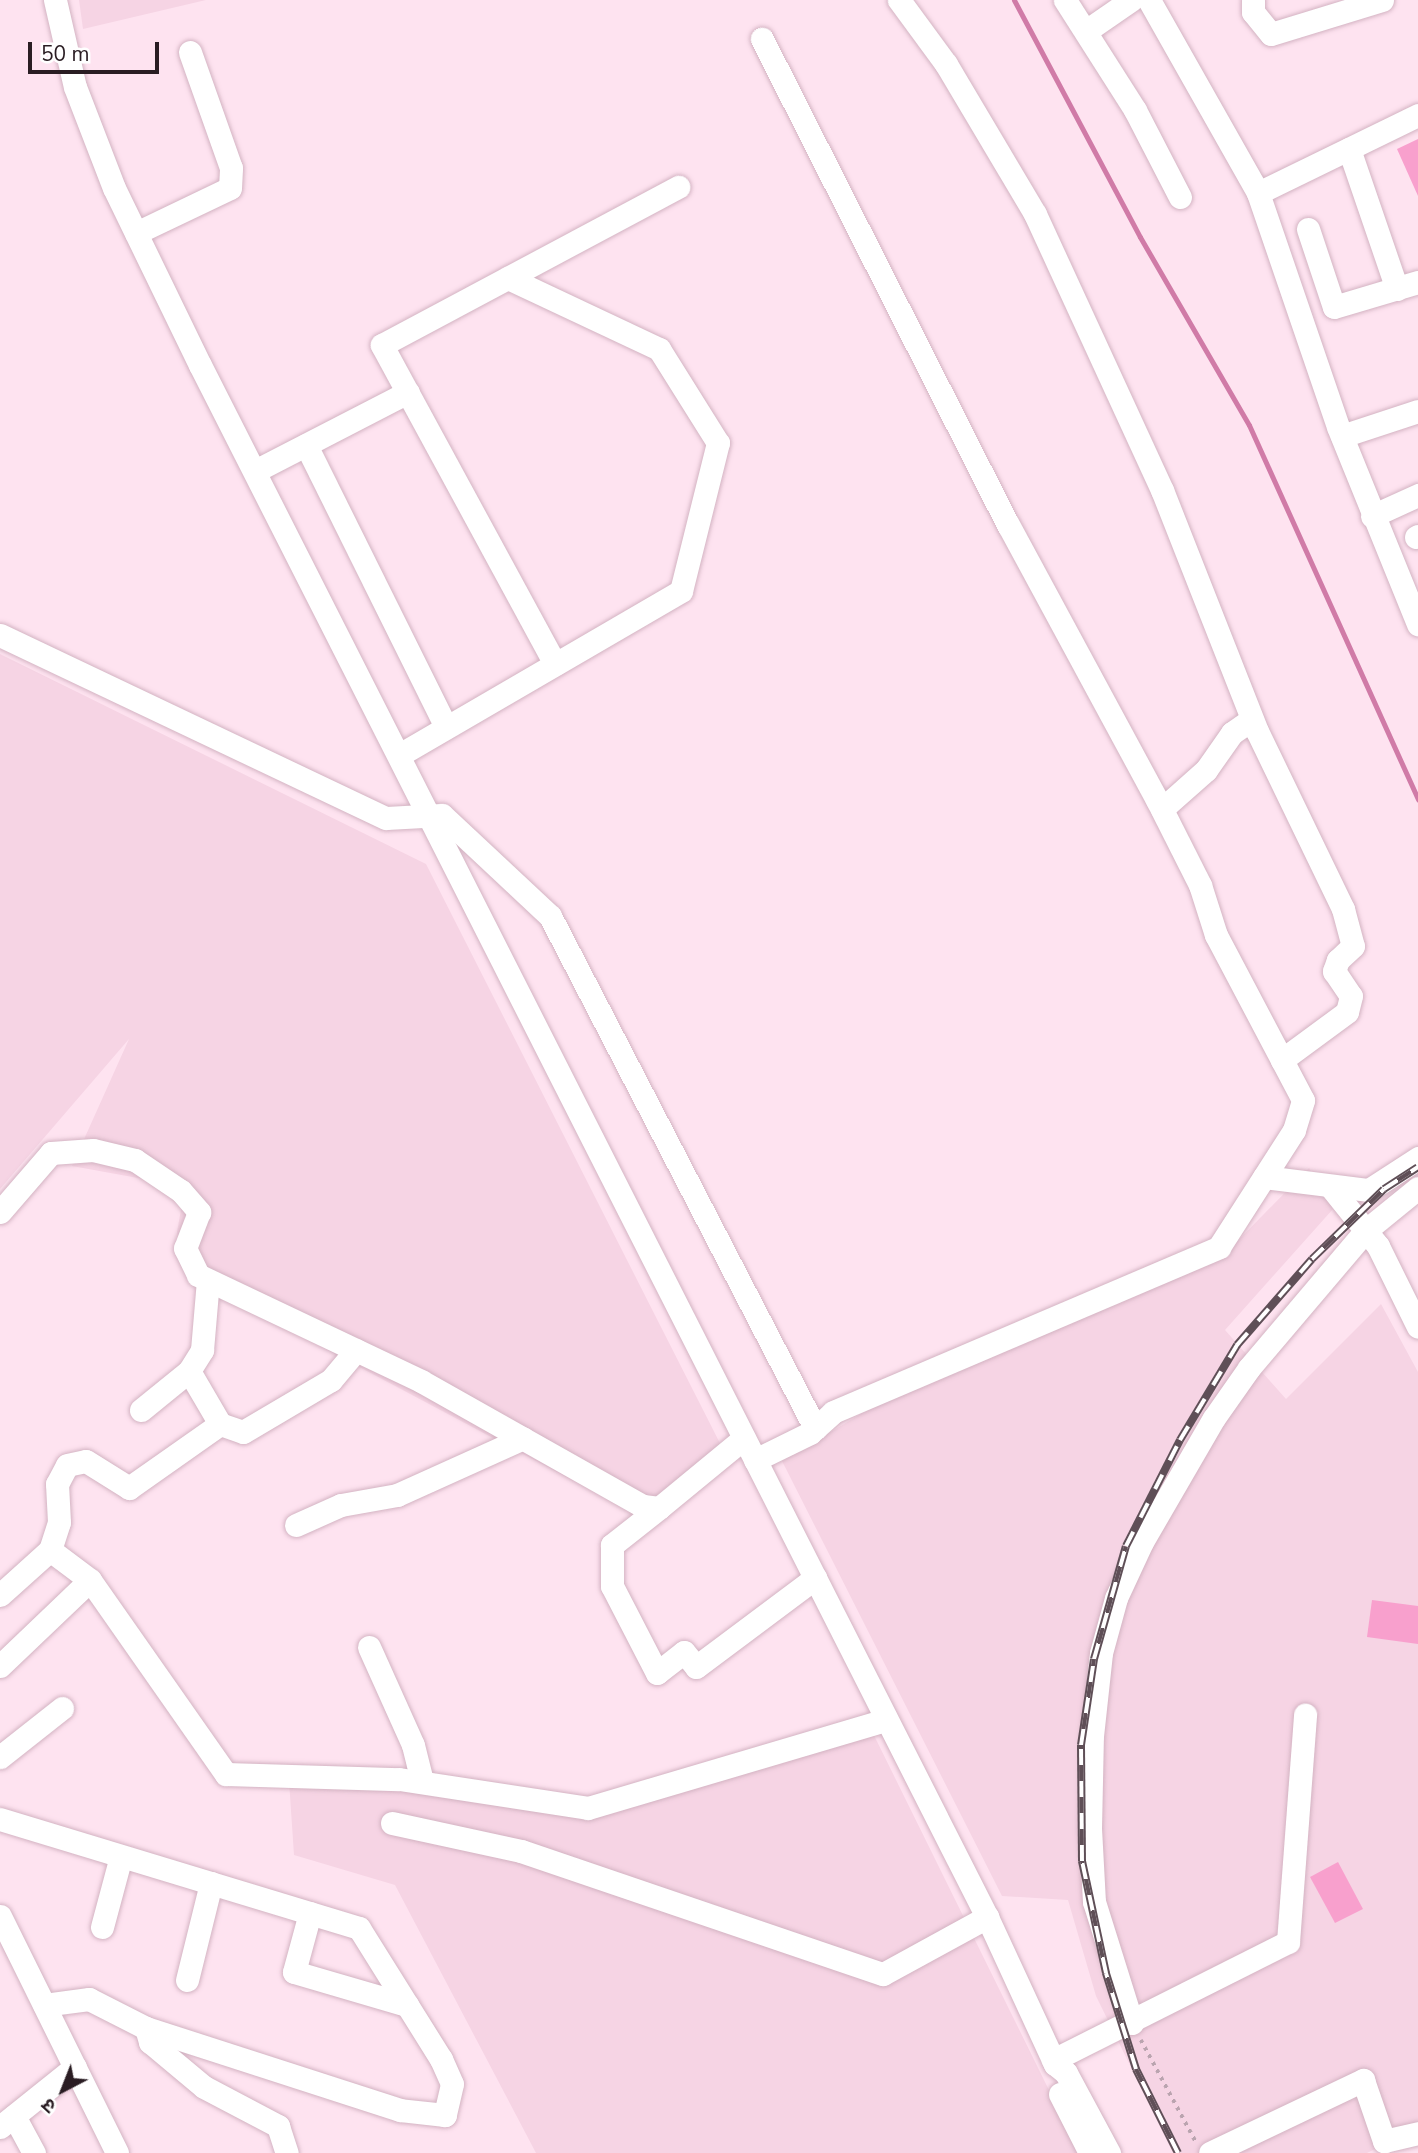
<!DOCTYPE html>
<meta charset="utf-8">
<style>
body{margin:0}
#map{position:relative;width:1418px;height:2153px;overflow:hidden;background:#fee3f0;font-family:"Nunito Sans","Noto Sans Devanagari",sans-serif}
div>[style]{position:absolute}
.built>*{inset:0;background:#f6d4e4}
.stream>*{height:5px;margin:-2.5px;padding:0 2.5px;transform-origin:2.5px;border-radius:2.5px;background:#d07ba7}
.building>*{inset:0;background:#f8a0cd}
.path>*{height:3.5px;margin-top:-1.75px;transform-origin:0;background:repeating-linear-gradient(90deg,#baa4af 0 3.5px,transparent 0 8.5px)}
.roads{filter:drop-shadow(0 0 2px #d3b3c2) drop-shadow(0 0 2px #d3b3c2)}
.minor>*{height:23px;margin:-11.5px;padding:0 11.5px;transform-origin:11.5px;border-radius:11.5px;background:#fff}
.rail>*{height:8px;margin-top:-4px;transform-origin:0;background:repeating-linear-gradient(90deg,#fff 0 16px,#5f4f57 0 32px);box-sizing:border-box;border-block:2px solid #5f4f57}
span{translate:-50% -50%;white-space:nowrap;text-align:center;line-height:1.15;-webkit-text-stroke:6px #fff;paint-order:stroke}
.north{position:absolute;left:28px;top:2055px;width:70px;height:70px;-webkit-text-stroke:5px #fff;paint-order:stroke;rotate:222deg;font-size:19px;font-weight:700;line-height:28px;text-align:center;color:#2a1d23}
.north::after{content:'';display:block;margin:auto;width:24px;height:32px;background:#2a1d23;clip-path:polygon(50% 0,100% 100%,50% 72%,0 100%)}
.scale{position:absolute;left:28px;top:42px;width:131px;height:32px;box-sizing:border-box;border:4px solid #2a1d23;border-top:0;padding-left:9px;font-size:21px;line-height:24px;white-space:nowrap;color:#2a1d23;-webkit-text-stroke:5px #fff;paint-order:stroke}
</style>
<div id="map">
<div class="built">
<i style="clip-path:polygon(79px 0,206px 0,83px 29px)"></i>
<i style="clip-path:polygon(0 654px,426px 864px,730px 1463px,653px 1523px,186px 1275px,177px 1232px,182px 1204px,149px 1180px,72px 1166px,129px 1039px,0 1189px)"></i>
<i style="clip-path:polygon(1309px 1168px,1333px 1209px,1225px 1330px,1286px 1399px,1381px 1304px,1418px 1372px,1418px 2127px,1367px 2153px,1173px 2153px,1096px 1996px,1068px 1900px,1002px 1896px,782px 1461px,896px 1393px,1224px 1255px)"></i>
<i style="clip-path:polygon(865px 1717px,1080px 2153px,536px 2153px,395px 1885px,294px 1855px,288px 1766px,591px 1801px)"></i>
</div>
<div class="stream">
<i style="left:1014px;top:0;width:268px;rotate:62deg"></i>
<i style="left:1140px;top:237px;width:217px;rotate:59.9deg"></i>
<i style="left:1249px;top:425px;width:411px;rotate:65.7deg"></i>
</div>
<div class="building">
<i style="clip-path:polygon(1418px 139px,1418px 196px,1397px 149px)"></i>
<i style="clip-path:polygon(1372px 1600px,1418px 1606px,1418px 1644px,1367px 1637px)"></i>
<i style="clip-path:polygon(1338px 1862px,1363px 1909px,1335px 1923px,1310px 1877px)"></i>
</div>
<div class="path">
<i style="left:1141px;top:2040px;width:116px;rotate:61.7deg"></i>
</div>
<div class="roads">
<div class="minor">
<i style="left:55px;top:0;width:89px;rotate:77.1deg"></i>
<i style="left:75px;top:87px;width:108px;rotate:68.9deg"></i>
<i style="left:114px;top:188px;width:197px;rotate:64.1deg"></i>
<i style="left:200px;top:365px;width:1740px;rotate:63.11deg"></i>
<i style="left:987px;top:1917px;width:162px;rotate:65.2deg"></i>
<i style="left:1055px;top:2064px;width:14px;rotate:39deg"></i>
<i style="left:1066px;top:2073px;width:91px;rotate:61.7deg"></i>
<i style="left:899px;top:0;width:79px;rotate:53.7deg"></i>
<i style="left:946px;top:64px;width:174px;rotate:59.3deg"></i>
<i style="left:1035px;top:214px;width:304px;rotate:65.3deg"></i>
<i style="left:1162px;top:490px;width:259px;rotate:68.5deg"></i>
<i style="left:1257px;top:731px;width:198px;rotate:64.2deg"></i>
<i style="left:1343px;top:909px;width:38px;rotate:75deg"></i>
<i style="left:1353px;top:946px;width:21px;rotate:137deg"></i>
<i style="left:1338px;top:960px;width:12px;rotate:110deg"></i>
<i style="left:1334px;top:971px;width:30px;rotate:56deg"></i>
<i style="left:1351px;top:996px;width:16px;rotate:104deg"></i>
<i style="left:1347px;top:1012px;width:81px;rotate:143.6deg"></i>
<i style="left:1065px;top:0;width:130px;rotate:57.5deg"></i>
<i style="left:1135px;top:110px;width:98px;rotate:62.7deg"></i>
<i style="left:1149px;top:0;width:222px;rotate:60.5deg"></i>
<i style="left:1258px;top:193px;width:247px;rotate:71.1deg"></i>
<i style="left:1338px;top:427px;width:213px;rotate:67.9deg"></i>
<i style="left:1253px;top:0;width:12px;rotate:90deg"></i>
<i style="left:1253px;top:12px;width:28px;rotate:51deg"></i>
<i style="left:1271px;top:34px;width:116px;rotate:-17deg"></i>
<i style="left:1086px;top:31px;width:55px;rotate:-34.6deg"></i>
<i style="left:1349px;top:149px;width:148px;rotate:71.1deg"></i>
<i style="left:1258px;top:193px;width:178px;rotate:-26deg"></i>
<i style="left:1308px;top:229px;width:82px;rotate:71.6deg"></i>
<i style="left:1334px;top:307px;width:88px;rotate:-16.6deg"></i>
<i style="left:136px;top:233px;width:104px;rotate:-25.6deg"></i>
<i style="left:230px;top:188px;width:20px;rotate:-87deg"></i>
<i style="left:231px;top:168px;width:123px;rotate:-109.5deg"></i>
<i style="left:1342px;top:436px;width:80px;rotate:-18.2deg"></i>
<i style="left:306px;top:445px;width:315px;rotate:63.6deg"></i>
<i style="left:255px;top:471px;width:172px;rotate:-27.3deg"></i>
<i style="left:1372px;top:516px;width:51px;rotate:-24.5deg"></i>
<i style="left:1416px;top:537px;width:2px;rotate:-27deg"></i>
<i style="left:0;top:635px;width:427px;rotate:25.4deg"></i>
<i style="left:386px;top:818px;width:56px;rotate:-3.1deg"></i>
<i style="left:442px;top:815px;width:148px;rotate:43.1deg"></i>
<i style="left:550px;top:916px;width:577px;rotate:62.63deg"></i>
<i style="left:555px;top:664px;width:363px;rotate:-118.5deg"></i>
<i style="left:382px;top:345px;width:336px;rotate:-28.1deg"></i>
<i style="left:401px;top:754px;width:324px;rotate:-30.2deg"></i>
<i style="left:681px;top:591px;width:153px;rotate:-76deg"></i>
<i style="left:718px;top:443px;width:111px;rotate:-122.1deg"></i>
<i style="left:659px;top:349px;width:167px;rotate:-154.8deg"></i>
<i style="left:1162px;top:809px;width:59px;rotate:-41.6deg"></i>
<i style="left:1206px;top:770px;width:45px;rotate:-54.9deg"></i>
<i style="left:1232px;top:733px;width:24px;rotate:-35deg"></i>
<i style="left:1264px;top:1177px;width:106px;rotate:7.1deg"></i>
<i style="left:1369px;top:1190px;width:59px;rotate:-33.1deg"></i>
<i style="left:1330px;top:1186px;width:77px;rotate:51.3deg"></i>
<i style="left:1378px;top:1246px;width:90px;rotate:63.7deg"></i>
<i style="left:0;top:1212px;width:78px;rotate:-49.2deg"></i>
<i style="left:51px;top:1153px;width:42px;rotate:-4.1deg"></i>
<i style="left:93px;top:1150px;width:43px;rotate:13.4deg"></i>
<i style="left:135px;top:1160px;width:55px;rotate:34deg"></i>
<i style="left:181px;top:1191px;width:28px;rotate:49deg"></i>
<i style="left:199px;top:1212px;width:39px;rotate:111deg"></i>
<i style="left:185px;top:1248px;width:30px;rotate:64deg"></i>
<i style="left:198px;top:1275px;width:247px;rotate:25.4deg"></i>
<i style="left:421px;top:1381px;width:255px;rotate:29.4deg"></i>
<i style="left:643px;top:1506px;width:16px;rotate:7deg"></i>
<i style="left:659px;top:1508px;width:110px;rotate:-39.5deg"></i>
<i style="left:141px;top:1410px;width:62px;rotate:-39.1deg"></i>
<i style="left:189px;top:1371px;width:25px;rotate:-58deg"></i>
<i style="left:202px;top:1350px;width:70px;rotate:-85.1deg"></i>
<i style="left:220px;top:1424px;width:24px;rotate:19deg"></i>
<i style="left:243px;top:1432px;width:102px;rotate:-30.6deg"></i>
<i style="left:331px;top:1380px;width:39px;rotate:-50deg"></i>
<i style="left:755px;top:1460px;width:61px;rotate:-26.1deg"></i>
<i style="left:810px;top:1433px;width:31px;rotate:-42deg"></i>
<i style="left:833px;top:1412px;width:420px;rotate:-23.1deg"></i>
<i style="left:1219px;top:1247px;width:139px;rotate:-57.3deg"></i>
<i style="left:1294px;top:1130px;width:31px;rotate:-73deg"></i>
<i style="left:1303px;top:1100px;width:187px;rotate:-117.8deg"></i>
<i style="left:1216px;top:935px;width:52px;rotate:-107.7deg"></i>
<i style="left:1200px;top:885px;width:95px;rotate:-116.8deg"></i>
<i style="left:1157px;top:800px;width:313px;rotate:-118.4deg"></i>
<i style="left:1008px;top:525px;width:545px;rotate:-116.85deg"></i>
<i style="left:659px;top:1508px;width:60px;rotate:141.8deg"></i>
<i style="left:612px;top:1545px;width:41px;rotate:90deg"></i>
<i style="left:612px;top:1586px;width:98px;rotate:62.7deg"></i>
<i style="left:657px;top:1673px;width:34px;rotate:-38deg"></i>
<i style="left:684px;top:1652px;width:19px;rotate:51deg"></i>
<i style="left:696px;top:1667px;width:149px;rotate:-36.8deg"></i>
<i style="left:296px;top:1525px;width:49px;rotate:-24deg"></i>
<i style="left:341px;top:1505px;width:57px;rotate:-10.1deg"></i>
<i style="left:397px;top:1495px;width:138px;rotate:-24.3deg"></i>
<i style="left:50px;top:1550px;width:50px;rotate:36.9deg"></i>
<i style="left:0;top:1595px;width:67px;rotate:-42deg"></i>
<i style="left:50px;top:1550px;width:29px;rotate:-72deg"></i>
<i style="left:59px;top:1522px;width:38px;rotate:-93deg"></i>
<i style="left:57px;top:1484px;width:21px;rotate:-62deg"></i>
<i style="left:67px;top:1465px;width:19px;rotate:-12deg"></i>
<i style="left:86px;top:1461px;width:51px;rotate:32.1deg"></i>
<i style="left:129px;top:1488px;width:111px;rotate:-35.1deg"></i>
<i style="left:220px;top:1424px;width:61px;rotate:-120.3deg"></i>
<i style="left:369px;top:1647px;width:107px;rotate:65.8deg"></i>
<i style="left:413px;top:1745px;width:38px;rotate:76deg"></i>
<i style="left:0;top:1666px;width:124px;rotate:-43.7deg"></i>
<i style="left:90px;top:1580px;width:237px;rotate:55deg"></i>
<i style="left:226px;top:1774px;width:173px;rotate:1.7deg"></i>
<i style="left:399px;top:1779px;width:191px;rotate:8.7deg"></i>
<i style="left:588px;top:1808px;width:311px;rotate:-16.5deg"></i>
<i style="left:0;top:1757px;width:79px;rotate:-38.3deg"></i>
<i style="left:0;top:1819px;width:375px;rotate:16.9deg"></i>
<i style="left:359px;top:1928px;width:155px;rotate:58deg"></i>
<i style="left:441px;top:2059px;width:27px;rotate:66deg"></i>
<i style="left:452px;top:2084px;width:32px;rotate:103deg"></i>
<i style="left:445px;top:2115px;width:45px;rotate:-173.7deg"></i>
<i style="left:400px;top:2110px;width:267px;rotate:-162.1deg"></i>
<i style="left:146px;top:2028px;width:64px;rotate:-153deg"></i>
<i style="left:89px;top:1999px;width:45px;rotate:172.4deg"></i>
<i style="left:392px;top:1823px;width:132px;rotate:12.2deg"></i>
<i style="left:521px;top:1851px;width:382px;rotate:18.8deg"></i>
<i style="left:883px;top:1974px;width:119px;rotate:-28.7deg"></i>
<i style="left:310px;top:1913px;width:61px;rotate:105.2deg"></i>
<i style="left:294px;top:1972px;width:118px;rotate:16.3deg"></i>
<i style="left:0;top:1916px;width:264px;rotate:63.7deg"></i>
<i style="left:102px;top:1927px;width:73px;rotate:-75deg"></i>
<i style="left:187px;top:1980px;width:100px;rotate:-76.1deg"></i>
<i style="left:1132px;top:2023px;width:127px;rotate:-107.4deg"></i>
<i style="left:1094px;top:1902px;width:73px;rotate:-93.1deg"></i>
<i style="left:1090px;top:1829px;width:93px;rotate:-88.8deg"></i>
<i style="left:1092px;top:1736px;width:83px;rotate:-83.8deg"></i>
<i style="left:1101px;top:1653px;width:57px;rotate:-74.7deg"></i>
<i style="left:1116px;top:1598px;width:62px;rotate:-65.1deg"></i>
<i style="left:1142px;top:1542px;width:143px;rotate:-59.9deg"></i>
<i style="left:1214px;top:1418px;width:61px;rotate:-55deg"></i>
<i style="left:1249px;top:1368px;width:180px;rotate:-49.7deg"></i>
<i style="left:1365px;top:1231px;width:68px;rotate:-39.1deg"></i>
<i style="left:146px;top:2028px;width:15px;rotate:74deg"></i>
<i style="left:150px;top:2042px;width:70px;rotate:39.8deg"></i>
<i style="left:204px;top:2087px;width:84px;rotate:27.8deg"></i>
<i style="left:278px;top:2126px;width:28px;rotate:72deg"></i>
<i style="left:1053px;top:2060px;width:263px;rotate:-26.7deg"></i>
<i style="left:1288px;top:1942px;width:228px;rotate:-85.7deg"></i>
<i style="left:1060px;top:2094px;width:66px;rotate:63deg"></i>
<i style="left:14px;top:2116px;width:42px;rotate:61.6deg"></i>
<i style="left:0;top:2127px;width:96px;rotate:-38.7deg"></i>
<i style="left:1210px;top:2153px;width:170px;rotate:-25.5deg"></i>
<i style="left:1363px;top:2080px;width:65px;rotate:71deg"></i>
<i style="left:1384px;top:2141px;width:35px;rotate:-13deg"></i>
</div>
</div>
<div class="rail">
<i style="left:1178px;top:2153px;width:94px;rotate:-116.6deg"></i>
<i style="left:1136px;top:2069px;width:101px;rotate:-107.4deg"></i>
<i style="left:1106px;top:1973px;width:115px;rotate:-102.1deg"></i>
<i style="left:1082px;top:1861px;width:116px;rotate:-90.5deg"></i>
<i style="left:1081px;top:1745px;width:87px;rotate:-81.4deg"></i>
<i style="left:1094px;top:1659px;width:117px;rotate:-74.2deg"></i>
<i style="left:1126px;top:1546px;width:119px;rotate:-63deg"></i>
<i style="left:1180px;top:1440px;width:111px;rotate:-59deg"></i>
<i style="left:1237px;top:1345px;width:114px;rotate:-48.9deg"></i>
<i style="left:1312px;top:1259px;width:100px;rotate:-44.2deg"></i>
<i style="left:1384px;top:1189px;width:40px;rotate:-32.9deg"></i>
</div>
<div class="north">उ</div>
<div class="scale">50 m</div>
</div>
